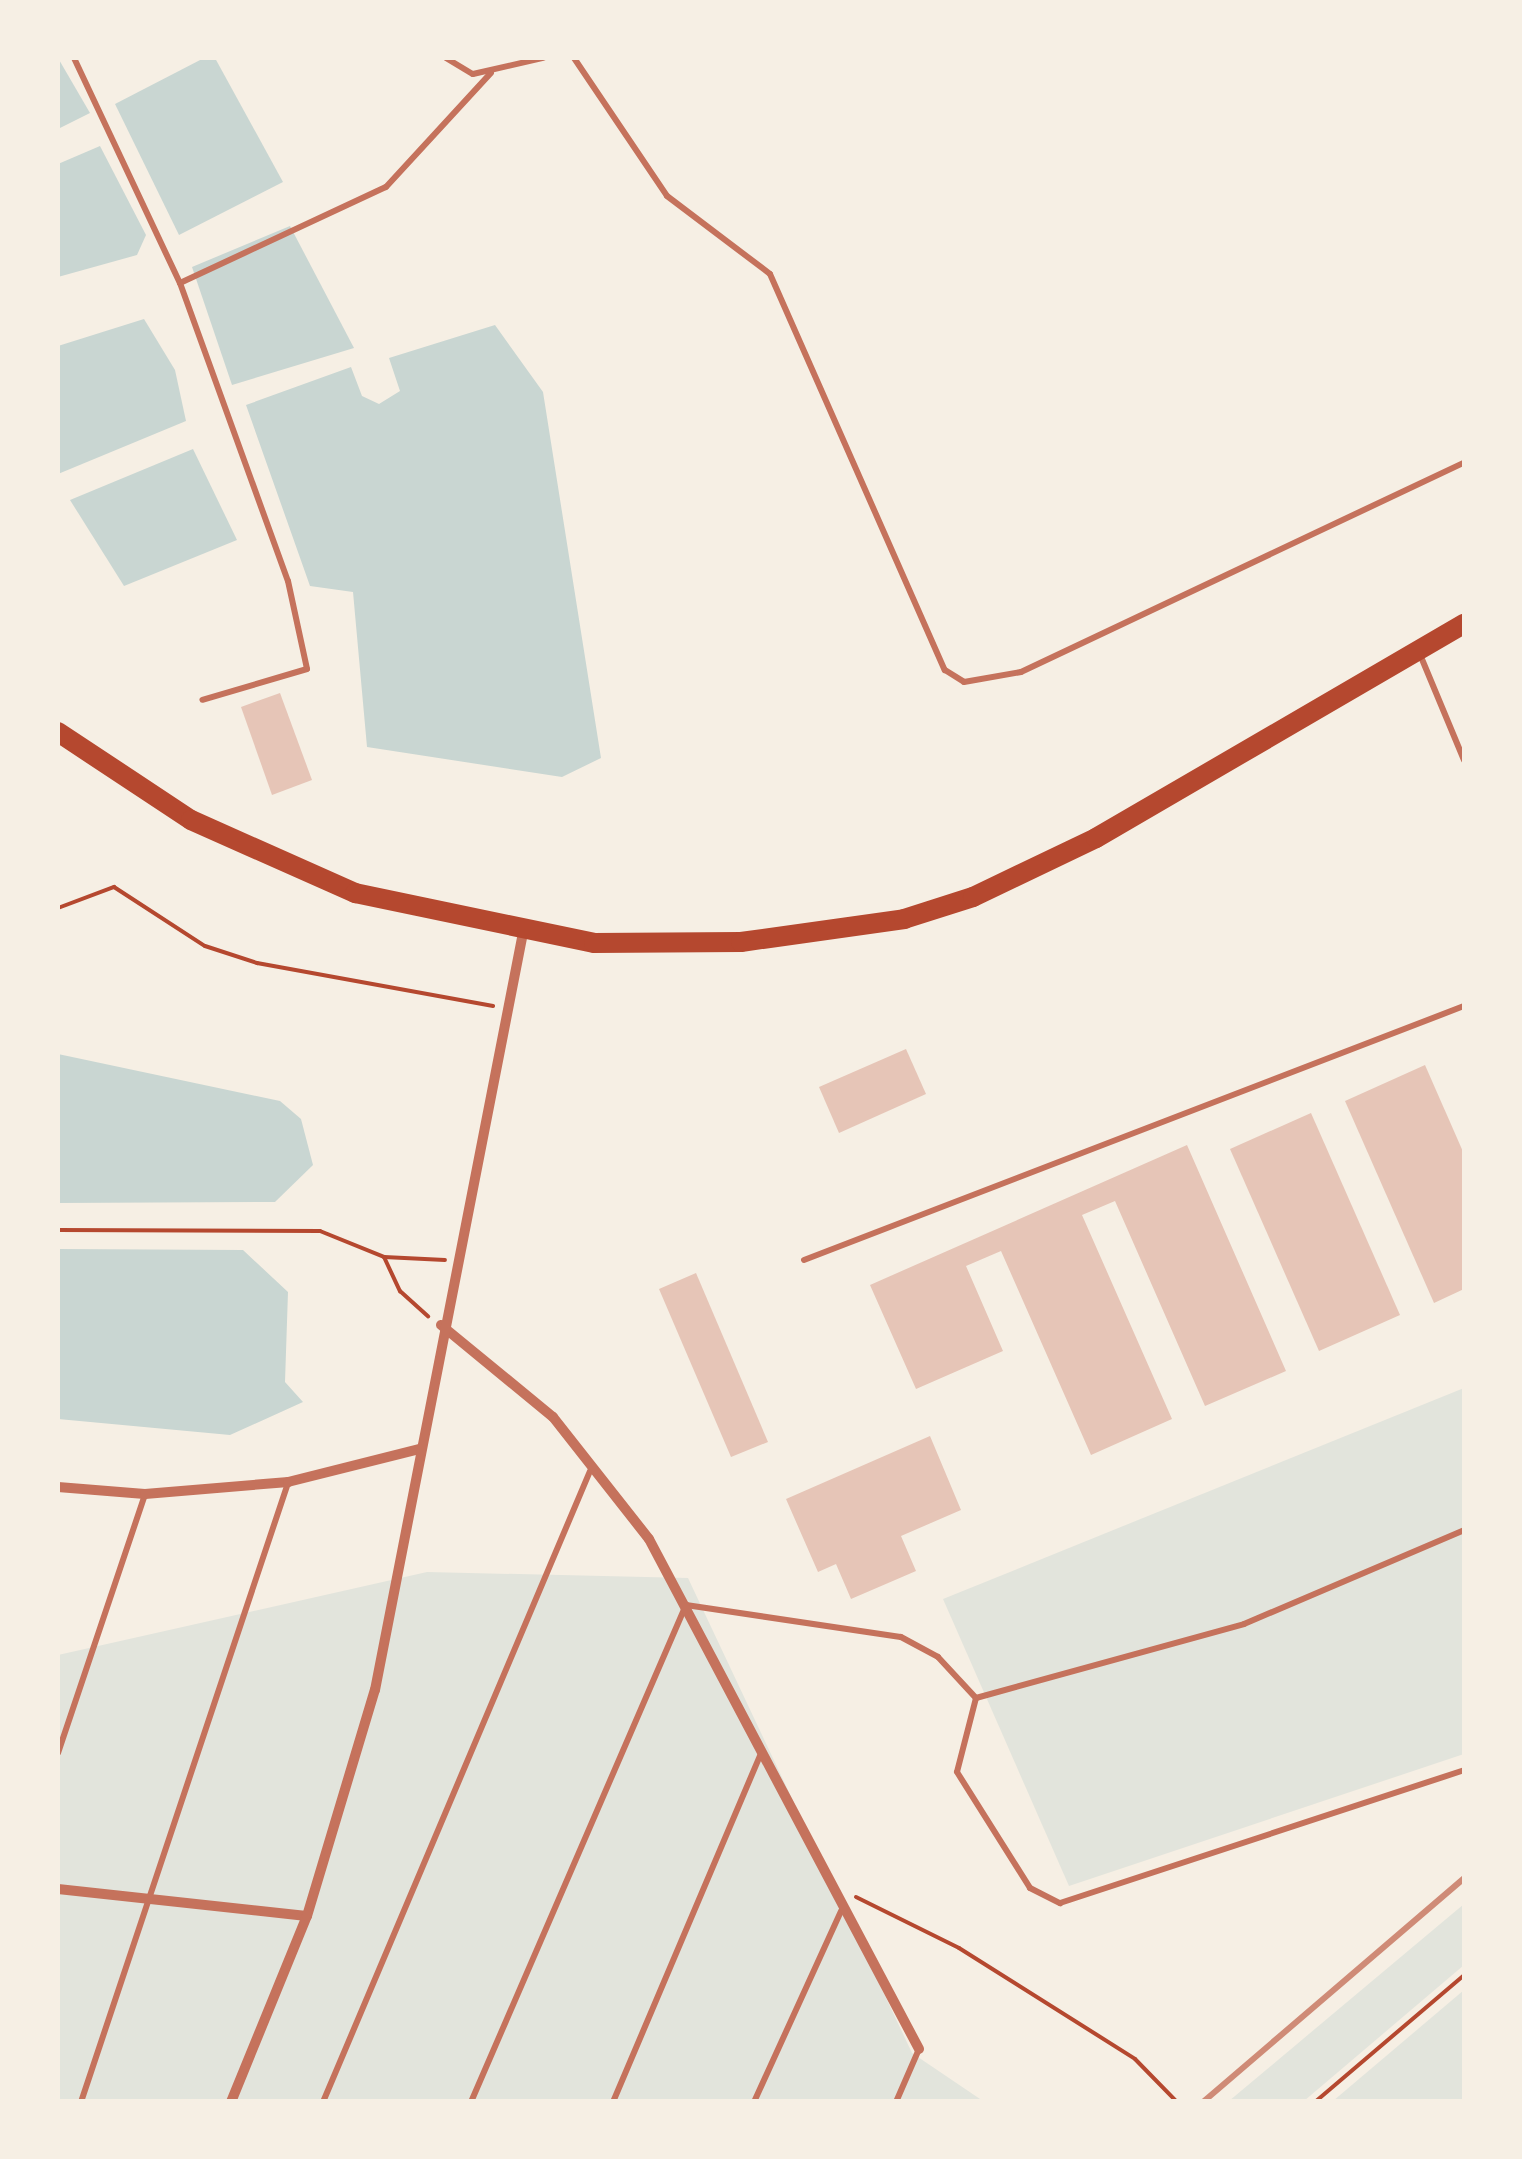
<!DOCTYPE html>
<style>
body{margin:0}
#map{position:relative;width:1522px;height:2159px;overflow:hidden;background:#f6efe4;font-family:Mulish,sans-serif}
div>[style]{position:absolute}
.green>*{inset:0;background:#e2e4dc}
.water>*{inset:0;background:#c9d6d2}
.building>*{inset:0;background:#e6c5b7}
.path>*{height:4px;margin:-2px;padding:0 2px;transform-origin:2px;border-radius:2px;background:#b5482f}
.service>*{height:6px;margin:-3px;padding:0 3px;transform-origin:3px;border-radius:3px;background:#c5725c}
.minor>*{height:10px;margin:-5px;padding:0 5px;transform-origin:5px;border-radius:5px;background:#c5725c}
.primary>*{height:20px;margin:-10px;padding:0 10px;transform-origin:10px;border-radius:10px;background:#b5482f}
.rail>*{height:6px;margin:-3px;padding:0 3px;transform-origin:3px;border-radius:3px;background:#cf8b77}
span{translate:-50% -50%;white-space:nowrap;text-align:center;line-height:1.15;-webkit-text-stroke:10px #f6efe4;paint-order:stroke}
.frame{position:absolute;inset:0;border:60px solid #f6efe4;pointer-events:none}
</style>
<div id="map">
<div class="green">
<i style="clip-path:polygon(1464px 1388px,1464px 1754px,1069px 1886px,943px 1599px)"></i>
<i style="clip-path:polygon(427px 1572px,688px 1578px,912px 2053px,983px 2101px,58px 2101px,58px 1655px)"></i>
<i style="clip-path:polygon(1464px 1904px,1464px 1965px,1304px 2101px,1229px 2101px)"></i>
<i style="clip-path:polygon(1464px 1990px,1464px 2101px,1333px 2101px)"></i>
</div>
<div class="water">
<i style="clip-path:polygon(58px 58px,90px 113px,58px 129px)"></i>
<i style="clip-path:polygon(204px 58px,215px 58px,283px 182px,179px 235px,115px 104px)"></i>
<i style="clip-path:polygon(100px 146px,146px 235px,137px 255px,58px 277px,58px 164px)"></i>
<i style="clip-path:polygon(290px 226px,354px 348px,232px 385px,192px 267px)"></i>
<i style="clip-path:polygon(144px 319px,175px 370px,186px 421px,58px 474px,58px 346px)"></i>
<i style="clip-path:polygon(495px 325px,543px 392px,601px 758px,562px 777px,367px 747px,353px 592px,310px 586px,246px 405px,351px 367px,362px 396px,379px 404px,400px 391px,389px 358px)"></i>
<i style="clip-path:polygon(193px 449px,237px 540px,124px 586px,70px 500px)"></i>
<i style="clip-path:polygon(58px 1054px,280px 1101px,301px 1119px,313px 1165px,275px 1202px,58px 1203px)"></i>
<i style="clip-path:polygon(58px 1249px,243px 1250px,288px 1292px,285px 1382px,303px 1402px,230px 1435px,58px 1419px)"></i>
</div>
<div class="building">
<i style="clip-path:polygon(280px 693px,312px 780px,272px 795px,241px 707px)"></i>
<i style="clip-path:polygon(906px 1049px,926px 1094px,839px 1133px,819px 1087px)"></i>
<i style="clip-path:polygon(1425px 1065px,1464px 1154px,1464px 1289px,1434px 1303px,1345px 1101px)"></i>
<i style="clip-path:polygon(1311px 1113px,1400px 1315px,1319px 1351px,1230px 1149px)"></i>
<i style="clip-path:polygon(1187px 1145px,1286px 1371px,1205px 1406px,1115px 1201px,1082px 1215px,1172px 1419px,1091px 1455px,1001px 1251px,966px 1266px,1003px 1351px,916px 1389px,870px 1285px)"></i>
<i style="clip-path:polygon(696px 1273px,768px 1442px,731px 1457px,659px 1289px)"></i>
<i style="clip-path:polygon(930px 1436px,961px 1510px,901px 1536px,916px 1571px,851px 1599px,836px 1564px,818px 1572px,786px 1499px)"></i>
</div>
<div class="path">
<i style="left:58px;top:908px;width:60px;rotate:-20.6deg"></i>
<i style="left:114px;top:887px;width:108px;rotate:33deg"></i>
<i style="left:205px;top:946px;width:55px;rotate:18.1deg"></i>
<i style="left:257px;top:963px;width:240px;rotate:10.3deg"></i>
<i style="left:58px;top:1230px;width:262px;rotate:0.2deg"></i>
<i style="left:320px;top:1231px;width:69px;rotate:22.1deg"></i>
<i style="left:384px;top:1257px;width:61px;rotate:2.8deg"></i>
<i style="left:384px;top:1257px;width:38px;rotate:65deg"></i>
<i style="left:400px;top:1291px;width:38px;rotate:42deg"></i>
<i style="left:856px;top:1897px;width:115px;rotate:26.3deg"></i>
<i style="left:959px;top:1948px;width:208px;rotate:32.2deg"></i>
<i style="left:1135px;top:2059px;width:60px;rotate:45.7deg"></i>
<i style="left:1315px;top:2102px;width:196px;rotate:-40.4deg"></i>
</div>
<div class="service">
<i style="left:74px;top:58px;width:249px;rotate:64.8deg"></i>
<i style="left:180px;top:283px;width:227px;rotate:-25deg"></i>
<i style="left:386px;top:187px;width:155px;rotate:-47.4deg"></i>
<i style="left:446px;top:58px;width:31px;rotate:31deg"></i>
<i style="left:473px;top:74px;width:72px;rotate:-12.9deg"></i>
<i style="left:574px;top:58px;width:166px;rotate:56deg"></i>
<i style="left:667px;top:196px;width:129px;rotate:37.1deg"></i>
<i style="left:770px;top:274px;width:433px;rotate:66.2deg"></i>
<i style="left:945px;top:670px;width:22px;rotate:32deg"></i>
<i style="left:964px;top:682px;width:58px;rotate:-10deg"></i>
<i style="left:1021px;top:672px;width:490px;rotate:-25.3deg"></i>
<i style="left:180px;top:283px;width:317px;rotate:70.1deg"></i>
<i style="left:288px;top:581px;width:90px;rotate:77.8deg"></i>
<i style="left:307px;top:669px;width:109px;rotate:163.6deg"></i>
<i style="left:1419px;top:652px;width:117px;rotate:67.4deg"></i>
<i style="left:804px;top:1260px;width:707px;rotate:-21.05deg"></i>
<i style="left:976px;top:1698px;width:76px;rotate:104.4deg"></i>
<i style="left:957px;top:1772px;width:137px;rotate:57.8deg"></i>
<i style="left:1030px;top:1888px;width:34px;rotate:27deg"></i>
<i style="left:1060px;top:1903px;width:425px;rotate:-18.2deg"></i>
<i style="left:58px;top:1753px;width:273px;rotate:-71.4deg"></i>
<i style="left:81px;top:2102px;width:653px;rotate:-71.51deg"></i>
<i style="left:323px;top:2102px;width:685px;rotate:-67.06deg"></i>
<i style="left:471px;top:2102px;width:542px;rotate:-66.61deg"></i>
<i style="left:686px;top:1605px;width:217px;rotate:8.5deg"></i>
<i style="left:901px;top:1637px;width:42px;rotate:28.4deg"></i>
<i style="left:938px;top:1657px;width:56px;rotate:47.2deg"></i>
<i style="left:976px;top:1698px;width:278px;rotate:-15.4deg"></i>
<i style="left:1244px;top:1624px;width:239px;rotate:-23.1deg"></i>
<i style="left:613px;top:2102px;width:379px;rotate:-67deg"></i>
<i style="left:754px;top:2102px;width:210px;rotate:-65.5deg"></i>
<i style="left:896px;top:2102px;width:58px;rotate:-66.5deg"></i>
</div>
<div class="minor">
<i style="left:441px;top:1325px;width:145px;rotate:39.4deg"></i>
<i style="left:553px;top:1417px;width:155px;rotate:51.8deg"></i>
<i style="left:649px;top:1539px;width:577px;rotate:62.1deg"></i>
<i style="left:58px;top:1487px;width:87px;rotate:4.6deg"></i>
<i style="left:145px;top:1494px;width:144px;rotate:-4.8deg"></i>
<i style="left:288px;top:1482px;width:135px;rotate:-14.1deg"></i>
<i style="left:58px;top:1889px;width:250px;rotate:6.2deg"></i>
<i style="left:231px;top:2102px;width:201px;rotate:-67.8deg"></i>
<i style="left:307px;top:1916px;width:236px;rotate:-73.3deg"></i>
<i style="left:375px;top:1690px;width:771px;rotate:-78.94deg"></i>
</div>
<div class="primary">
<i style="left:58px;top:732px;width:159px;rotate:33.5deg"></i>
<i style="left:191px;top:820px;width:180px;rotate:24deg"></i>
<i style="left:355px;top:893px;width:244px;rotate:11.8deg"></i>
<i style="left:594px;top:943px;width:147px;rotate:-0.4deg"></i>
<i style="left:741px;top:942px;width:165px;rotate:-8deg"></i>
<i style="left:904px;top:919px;width:72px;rotate:-17.7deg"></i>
<i style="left:973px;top:897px;width:136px;rotate:-25.6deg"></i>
<i style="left:1096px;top:838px;width:426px;rotate:-30.2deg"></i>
</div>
<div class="rail">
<i style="left:1203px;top:2102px;width:344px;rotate:-40.6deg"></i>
</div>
<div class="frame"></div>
</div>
